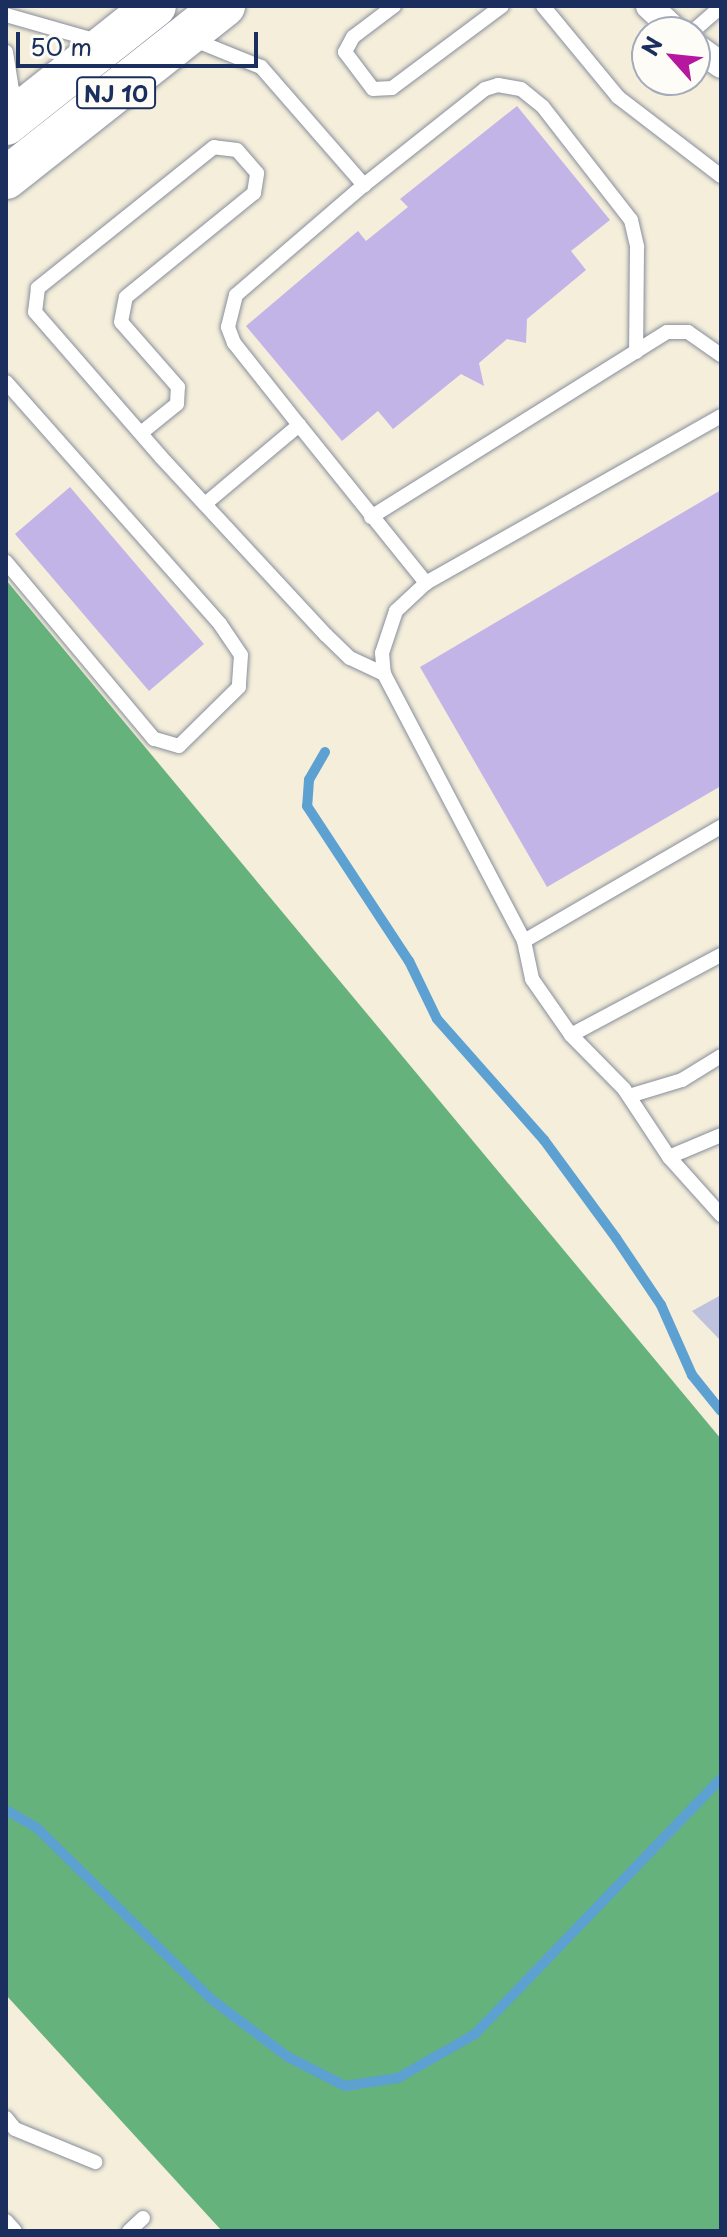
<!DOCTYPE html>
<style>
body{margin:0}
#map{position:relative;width:727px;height:2237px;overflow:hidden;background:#f4eeda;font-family:"Playpen Sans",sans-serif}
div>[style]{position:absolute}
.industrial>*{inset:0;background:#bfc2dd}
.forest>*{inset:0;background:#65b27c}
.stream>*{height:10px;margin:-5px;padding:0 5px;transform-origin:5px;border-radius:5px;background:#5ca1d1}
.building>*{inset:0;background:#c3b4e7}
.roads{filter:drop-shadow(0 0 2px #888e9c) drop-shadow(0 0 2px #888e9c)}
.service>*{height:14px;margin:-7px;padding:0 7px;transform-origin:7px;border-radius:7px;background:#fff}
.minor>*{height:26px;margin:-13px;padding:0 13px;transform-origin:13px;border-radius:13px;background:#fff}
.primary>*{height:42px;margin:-21px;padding:0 21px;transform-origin:21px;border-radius:21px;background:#fff}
span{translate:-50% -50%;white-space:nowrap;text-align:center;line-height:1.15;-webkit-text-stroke:7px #fdfcf7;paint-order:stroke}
.shield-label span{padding:2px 6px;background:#fdfcf7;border:2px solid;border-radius:6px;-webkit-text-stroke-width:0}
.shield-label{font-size:22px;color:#1b2f5e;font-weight:700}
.frame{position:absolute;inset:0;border:8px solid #1b2f5e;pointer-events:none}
.north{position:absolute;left:631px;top:16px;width:80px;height:80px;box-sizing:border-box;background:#fdfcf7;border:2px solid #a3aaba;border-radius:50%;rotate:297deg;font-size:22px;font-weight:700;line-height:32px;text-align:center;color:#1b2f5e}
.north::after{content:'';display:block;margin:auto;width:28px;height:36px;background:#b5179e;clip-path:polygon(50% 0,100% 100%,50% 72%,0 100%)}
.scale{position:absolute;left:16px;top:32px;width:242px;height:36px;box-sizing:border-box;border:4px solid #1b2f5e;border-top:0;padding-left:10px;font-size:24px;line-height:28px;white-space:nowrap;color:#1b2f5e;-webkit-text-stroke:6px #fdfcf7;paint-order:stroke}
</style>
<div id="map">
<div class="industrial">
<i style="clip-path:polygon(721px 1295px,721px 1341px,692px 1311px)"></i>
</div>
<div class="forest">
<i style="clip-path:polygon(6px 580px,721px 1439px,721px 2231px,222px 2231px,6px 1995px)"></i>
</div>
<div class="stream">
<i style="left:325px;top:752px;width:32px;rotate:120deg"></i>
<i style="left:309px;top:780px;width:26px;rotate:94deg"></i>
<i style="left:307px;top:806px;width:186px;rotate:56.7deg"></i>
<i style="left:409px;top:961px;width:64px;rotate:64.2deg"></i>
<i style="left:437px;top:1019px;width:162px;rotate:48.5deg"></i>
<i style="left:544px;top:1140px;width:122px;rotate:53.7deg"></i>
<i style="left:616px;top:1238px;width:81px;rotate:56.1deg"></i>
<i style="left:661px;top:1305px;width:77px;rotate:66.1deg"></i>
<i style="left:692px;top:1375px;width:46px;rotate:51.1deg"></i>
<i style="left:6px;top:1810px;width:36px;rotate:30deg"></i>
<i style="left:37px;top:1828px;width:244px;rotate:44.5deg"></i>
<i style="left:211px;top:1999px;width:96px;rotate:37deg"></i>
<i style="left:288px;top:2057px;width:64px;rotate:27deg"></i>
<i style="left:345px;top:2086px;width:54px;rotate:-8.6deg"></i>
<i style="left:398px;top:2078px;width:89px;rotate:-29.7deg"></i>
<i style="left:475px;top:2034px;width:355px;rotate:-46.1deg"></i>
</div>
<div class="building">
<i style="clip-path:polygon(517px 106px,610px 220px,571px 251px,586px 270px,527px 319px,526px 343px,507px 339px,479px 363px,484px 386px,461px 374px,393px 429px,378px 411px,342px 441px,246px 326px,358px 231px,366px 241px,408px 207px,400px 199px)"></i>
<i style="clip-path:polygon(70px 487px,204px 644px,149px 691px,15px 534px)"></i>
<i style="clip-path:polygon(721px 490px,721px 786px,547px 887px,420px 667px)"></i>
</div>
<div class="roads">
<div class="service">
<i style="left:394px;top:6px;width:51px;rotate:142.9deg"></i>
<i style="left:353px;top:37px;width:17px;rotate:118deg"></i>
<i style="left:345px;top:52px;width:46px;rotate:52.9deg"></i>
<i style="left:373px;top:89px;width:19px;rotate:-3deg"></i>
<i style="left:392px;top:88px;width:137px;rotate:-36.7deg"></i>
<i style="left:543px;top:6px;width:118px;rotate:50.5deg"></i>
<i style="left:618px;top:97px;width:130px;rotate:37.5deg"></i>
<i style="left:6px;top:15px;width:95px;rotate:15.9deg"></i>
<i style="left:692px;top:32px;width:38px;rotate:-41deg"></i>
<i style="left:192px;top:39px;width:74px;rotate:22.1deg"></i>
<i style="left:261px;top:67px;width:157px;rotate:48.9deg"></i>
<i style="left:6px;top:52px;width:37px;rotate:81deg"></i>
<i style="left:12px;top:89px;width:21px;rotate:98deg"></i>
<i style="left:6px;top:382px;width:323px;rotate:48.5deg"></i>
<i style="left:220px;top:624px;width:37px;rotate:56deg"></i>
<i style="left:241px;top:655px;width:32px;rotate:94deg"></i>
<i style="left:239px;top:687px;width:84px;rotate:135.5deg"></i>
<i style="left:179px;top:746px;width:26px;rotate:-164deg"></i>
<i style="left:154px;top:739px;width:231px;rotate:-129.9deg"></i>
<i style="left:721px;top:416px;width:339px;rotate:150.5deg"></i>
<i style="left:426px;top:583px;width:41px;rotate:137deg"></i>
<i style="left:396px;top:611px;width:44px;rotate:108.4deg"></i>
<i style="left:382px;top:653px;width:21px;rotate:85deg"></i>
<i style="left:384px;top:674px;width:301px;rotate:62.3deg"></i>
<i style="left:524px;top:941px;width:39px;rotate:78deg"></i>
<i style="left:532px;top:979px;width:68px;rotate:55.1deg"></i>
<i style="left:571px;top:1035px;width:76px;rotate:45.5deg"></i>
<i style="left:624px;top:1089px;width:82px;rotate:56.5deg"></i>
<i style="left:669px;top:1157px;width:78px;rotate:48.1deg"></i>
<i style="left:299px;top:425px;width:105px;rotate:-128.4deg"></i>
<i style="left:234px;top:343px;width:17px;rotate:-111deg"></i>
<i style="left:228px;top:327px;width:33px;rotate:-76deg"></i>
<i style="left:236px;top:295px;width:169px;rotate:-40.7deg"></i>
<i style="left:364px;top:185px;width:154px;rotate:-38.4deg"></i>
<i style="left:485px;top:89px;width:14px;rotate:-17deg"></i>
<i style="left:498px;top:85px;width:23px;rotate:10deg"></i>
<i style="left:521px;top:89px;width:28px;rotate:39deg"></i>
<i style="left:543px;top:107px;width:143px;rotate:52.1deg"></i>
<i style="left:631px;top:220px;width:28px;rotate:77deg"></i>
<i style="left:637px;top:247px;width:105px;rotate:90.5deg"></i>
<i style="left:141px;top:433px;width:46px;rotate:-38.9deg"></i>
<i style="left:177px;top:404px;width:17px;rotate:-87deg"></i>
<i style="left:178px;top:387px;width:86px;rotate:-131.2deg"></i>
<i style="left:121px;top:322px;width:25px;rotate:-79deg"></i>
<i style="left:126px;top:297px;width:165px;rotate:-39.1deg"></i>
<i style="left:254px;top:193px;width:20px;rotate:-81deg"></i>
<i style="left:257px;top:173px;width:30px;rotate:-131deg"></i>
<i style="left:237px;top:150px;width:23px;rotate:-173deg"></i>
<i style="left:214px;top:147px;width:226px;rotate:141.3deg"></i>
<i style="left:38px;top:288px;width:24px;rotate:97deg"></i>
<i style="left:35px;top:312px;width:192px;rotate:49deg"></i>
<i style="left:161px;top:457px;width:243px;rotate:47.2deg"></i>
<i style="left:326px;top:635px;width:33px;rotate:44deg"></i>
<i style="left:350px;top:658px;width:38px;rotate:25deg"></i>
<i style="left:205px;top:504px;width:123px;rotate:-40deg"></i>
<i style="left:299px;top:425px;width:203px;rotate:51.2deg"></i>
<i style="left:371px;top:517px;width:349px;rotate:-32deg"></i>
<i style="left:667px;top:332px;width:21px"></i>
<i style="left:688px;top:332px;width:40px;rotate:34.9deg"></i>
<i style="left:524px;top:941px;width:228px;rotate:-30.1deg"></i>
<i style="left:571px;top:1035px;width:170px;rotate:-28.1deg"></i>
<i style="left:629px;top:1096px;width:55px;rotate:-16.8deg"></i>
<i style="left:682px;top:1080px;width:46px;rotate:-31.6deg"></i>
<i style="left:669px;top:1157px;width:56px;rotate:-22.9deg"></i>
<i style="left:6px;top:2118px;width:14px;rotate:51deg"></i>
<i style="left:15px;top:2129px;width:87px;rotate:22.4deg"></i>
<i style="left:6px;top:2221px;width:13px;rotate:48deg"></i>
<i style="left:129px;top:2231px;width:19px;rotate:-43deg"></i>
</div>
<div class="minor">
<i style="left:649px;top:6px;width:38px;rotate:43deg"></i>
<i style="left:695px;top:46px;width:32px;rotate:36deg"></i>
</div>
<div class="primary">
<i style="left:6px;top:124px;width:190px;rotate:-38.4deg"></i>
<i style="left:6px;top:178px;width:278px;rotate:-38.3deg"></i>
</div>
</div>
<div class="shield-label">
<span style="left:116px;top:93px">NJ 10</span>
</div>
<div class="frame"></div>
<div class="north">N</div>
<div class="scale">50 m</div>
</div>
